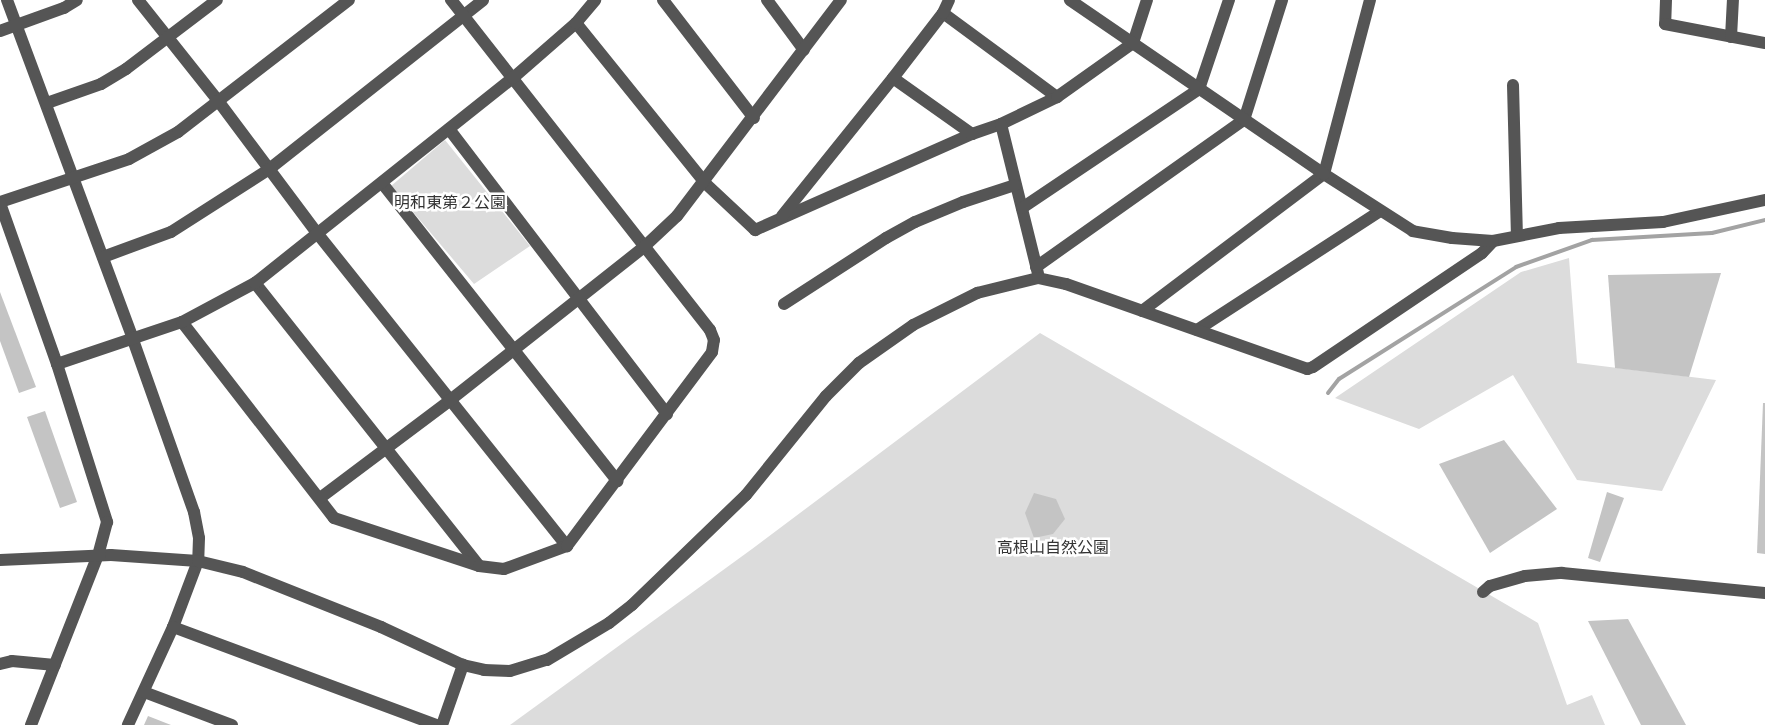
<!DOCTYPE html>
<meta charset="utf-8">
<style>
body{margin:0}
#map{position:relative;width:1765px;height:725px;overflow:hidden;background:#fff;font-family:Barlow,"Noto Sans JP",sans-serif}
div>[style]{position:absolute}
.green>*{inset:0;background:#dcdcdc}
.stream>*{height:4px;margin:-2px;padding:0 2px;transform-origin:2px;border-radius:2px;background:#a3a3a3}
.building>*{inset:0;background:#c4c4c4}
.minor>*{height:12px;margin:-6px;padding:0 6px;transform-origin:6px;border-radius:6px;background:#555}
.tertiary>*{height:12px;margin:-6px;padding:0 6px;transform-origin:6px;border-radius:6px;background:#555}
span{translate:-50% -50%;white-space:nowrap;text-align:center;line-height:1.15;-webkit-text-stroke:5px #fff;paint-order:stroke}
.park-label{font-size:16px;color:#333}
</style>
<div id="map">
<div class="green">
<i style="clip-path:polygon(445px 140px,530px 246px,474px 284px,391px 186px)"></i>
<i style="clip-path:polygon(1569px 258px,1577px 363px,1716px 380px,1662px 491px,1577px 480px,1513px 375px,1419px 429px,1335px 398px,1521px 272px)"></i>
<i style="clip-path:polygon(1040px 333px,1538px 623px,1567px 705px,1592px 695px,1605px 725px,510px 725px,752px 549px)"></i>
</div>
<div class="stream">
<i style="left:1328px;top:393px;width:18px;rotate:-52deg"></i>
<i style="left:1339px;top:379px;width:209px;rotate:-32.3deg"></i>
<i style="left:1516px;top:267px;width:81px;rotate:-19.6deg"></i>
<i style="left:1592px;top:240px;width:120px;rotate:-3.3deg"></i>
<i style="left:1712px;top:233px;width:55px;rotate:-13.8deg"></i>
</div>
<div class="building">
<i style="clip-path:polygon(1721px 273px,1689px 377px,1615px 368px,1608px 275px)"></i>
<i style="clip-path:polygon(0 292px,36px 387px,19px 393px,0 341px)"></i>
<i style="clip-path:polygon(1763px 403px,1765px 403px,1765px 554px,1757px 553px)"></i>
<i style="clip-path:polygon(45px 411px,77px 502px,60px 508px,27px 417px)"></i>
<i style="clip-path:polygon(1504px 440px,1557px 509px,1490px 553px,1439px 464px)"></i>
<i style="clip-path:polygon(1607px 492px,1624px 498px,1600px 562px,1588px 558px)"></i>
<i style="clip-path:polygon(1034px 493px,1056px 499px,1065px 519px,1053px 534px,1034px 538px,1025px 513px)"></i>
<i style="clip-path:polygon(1628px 619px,1686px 725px,1641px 725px,1588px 621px)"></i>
<i style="clip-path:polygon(148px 716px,171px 725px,144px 725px)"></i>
</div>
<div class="minor">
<i style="left:7px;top:0;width:359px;rotate:69.6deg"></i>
<i style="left:132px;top:337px;width:186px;rotate:70.5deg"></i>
<i style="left:194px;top:512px;width:26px;rotate:79deg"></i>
<i style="left:199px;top:538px;width:23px;rotate:92deg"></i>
<i style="left:198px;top:561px;width:71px;rotate:110.7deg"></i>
<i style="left:173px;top:627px;width:108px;rotate:114.7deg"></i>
<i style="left:138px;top:0;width:130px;rotate:51.5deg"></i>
<i style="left:219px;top:102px;width:164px;rotate:53.2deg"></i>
<i style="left:317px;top:233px;width:401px;rotate:51.4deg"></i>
<i style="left:663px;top:0;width:149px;rotate:52.4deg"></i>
<i style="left:767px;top:0;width:62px;rotate:53.5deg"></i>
<i style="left:1666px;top:0;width:24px;rotate:92deg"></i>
<i style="left:1665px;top:24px;width:102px;rotate:10.8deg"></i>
<i style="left:943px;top:13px;width:142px;rotate:36.4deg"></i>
<i style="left:576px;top:23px;width:206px;rotate:51.1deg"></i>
<i style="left:705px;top:183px;width:69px;rotate:43.2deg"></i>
<i style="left:755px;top:230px;width:237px;rotate:-23.9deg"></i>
<i style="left:972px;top:134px;width:31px;rotate:-19deg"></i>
<i style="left:1001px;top:124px;width:62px;rotate:-25.7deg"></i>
<i style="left:1057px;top:97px;width:93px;rotate:-35.4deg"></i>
<i style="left:1133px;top:43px;width:45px;rotate:-72deg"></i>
<i style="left:1731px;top:37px;width:37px;rotate:-87deg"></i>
<i style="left:893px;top:78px;width:97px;rotate:35.3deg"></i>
<i style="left:1513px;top:85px;width:150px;rotate:88.5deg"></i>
<i style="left:47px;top:103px;width:57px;rotate:-19.4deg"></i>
<i style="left:101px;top:84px;width:29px;rotate:-31deg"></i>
<i style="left:126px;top:69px;width:114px;rotate:-37.2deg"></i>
<i style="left:1001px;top:124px;width:154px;rotate:76.1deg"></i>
<i style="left:449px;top:129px;width:359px;rotate:52.6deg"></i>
<i style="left:382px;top:183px;width:380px;rotate:51.7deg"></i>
<i style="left:0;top:202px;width:136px;rotate:-18.4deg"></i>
<i style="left:129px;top:159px;width:56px;rotate:-28.9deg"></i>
<i style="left:178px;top:132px;width:216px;rotate:-37.7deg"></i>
<i style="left:0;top:203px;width:171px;rotate:70.5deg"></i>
<i style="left:57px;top:364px;width:166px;rotate:72.4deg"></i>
<i style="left:107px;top:522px;width:34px;rotate:105deg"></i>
<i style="left:98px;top:555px;width:183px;rotate:111.5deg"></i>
<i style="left:1022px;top:208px;width:213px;rotate:-33.9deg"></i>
<i style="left:1199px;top:89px;width:94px;rotate:-71.4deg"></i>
<i style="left:782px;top:216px;width:177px;rotate:-51.2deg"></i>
<i style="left:893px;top:78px;width:82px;rotate:-52.4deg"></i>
<i style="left:943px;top:13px;width:14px;rotate:-65deg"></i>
<i style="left:1493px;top:241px;width:67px;rotate:-11.1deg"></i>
<i style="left:1559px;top:228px;width:104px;rotate:-3.3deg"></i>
<i style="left:1663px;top:222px;width:104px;rotate:-12.2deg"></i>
<i style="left:103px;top:257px;width:72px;rotate:-20.2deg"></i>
<i style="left:171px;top:232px;width:115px;rotate:-32.6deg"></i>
<i style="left:268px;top:170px;width:274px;rotate:-38.3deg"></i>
<i style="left:1036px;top:267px;width:255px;rotate:-35.3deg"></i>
<i style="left:1244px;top:120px;width:126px;rotate:-72.4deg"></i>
<i style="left:255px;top:283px;width:361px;rotate:51.6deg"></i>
<i style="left:784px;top:304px;width:121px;rotate:-32.9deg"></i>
<i style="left:886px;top:238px;width:33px;rotate:-29deg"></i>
<i style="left:915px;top:222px;width:52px;rotate:-22.6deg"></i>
<i style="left:963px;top:202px;width:55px;rotate:-18.1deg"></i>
<i style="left:1142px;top:311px;width:228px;rotate:-37deg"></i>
<i style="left:1324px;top:174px;width:180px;rotate:-75.2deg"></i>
<i style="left:182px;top:322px;width:248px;rotate:52.2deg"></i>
<i style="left:334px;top:518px;width:153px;rotate:18.3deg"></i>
<i style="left:479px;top:566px;width:25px;rotate:7deg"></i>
<i style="left:504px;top:569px;width:67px;rotate:-20.1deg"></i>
<i style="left:567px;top:546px;width:242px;rotate:-53.2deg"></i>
<i style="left:712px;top:352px;width:12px;rotate:-81deg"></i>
<i style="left:714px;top:340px;width:11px;rotate:-112deg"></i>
<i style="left:710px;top:330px;width:420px;rotate:-128.1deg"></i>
<i style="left:1197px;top:330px;width:218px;rotate:-33deg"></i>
<i style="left:57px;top:364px;width:132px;rotate:-18.6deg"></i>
<i style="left:182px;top:322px;width:83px;rotate:-28.1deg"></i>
<i style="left:255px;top:283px;width:330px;rotate:-38.5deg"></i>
<i style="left:513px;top:78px;width:84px;rotate:-41.1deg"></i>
<i style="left:576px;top:23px;width:30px;rotate:-50deg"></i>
<i style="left:320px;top:498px;width:161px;rotate:-36.9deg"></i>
<i style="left:449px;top:401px;width:250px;rotate:-38.3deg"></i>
<i style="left:645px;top:246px;width:44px;rotate:-43.2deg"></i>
<i style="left:677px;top:216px;width:271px;rotate:-52.8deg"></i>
<i style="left:0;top:560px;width:111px;rotate:-2.6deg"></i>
<i style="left:111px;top:555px;width:87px;rotate:3.9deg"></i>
<i style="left:198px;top:561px;width:46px;rotate:13.7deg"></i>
<i style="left:243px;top:572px;width:149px;rotate:21.7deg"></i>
<i style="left:381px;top:627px;width:90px;rotate:24.9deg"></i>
<i style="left:463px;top:665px;width:22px;rotate:13deg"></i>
<i style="left:484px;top:670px;width:26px;rotate:2deg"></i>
<i style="left:510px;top:671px;width:39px;rotate:-17deg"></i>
<i style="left:547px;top:660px;width:72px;rotate:-30.8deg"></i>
<i style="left:609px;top:623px;width:29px;rotate:-38deg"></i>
<i style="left:632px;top:605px;width:158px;rotate:-44deg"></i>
<i style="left:746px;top:495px;width:127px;rotate:-51.1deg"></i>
<i style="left:826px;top:396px;width:47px;rotate:-45deg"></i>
<i style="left:859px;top:363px;width:66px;rotate:-35.1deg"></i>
<i style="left:913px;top:325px;width:72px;rotate:-26.6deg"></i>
<i style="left:977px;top:293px;width:63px;rotate:-13.8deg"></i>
<i style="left:1038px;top:278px;width:29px;rotate:12deg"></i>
<i style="left:1066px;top:284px;width:256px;rotate:19.4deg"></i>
<i style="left:1307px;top:369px;width:6px;rotate:-18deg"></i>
<i style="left:1313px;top:367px;width:204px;rotate:-34deg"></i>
<i style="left:1482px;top:253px;width:16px;rotate:-47deg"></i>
<i style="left:1493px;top:241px;width:41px;rotate:-175.8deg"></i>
<i style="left:1452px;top:238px;width:40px;rotate:-170deg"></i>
<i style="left:1413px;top:231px;width:106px;rotate:-147.4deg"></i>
<i style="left:1324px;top:174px;width:308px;rotate:-145.6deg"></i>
<i style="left:1483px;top:592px;width:9px;rotate:-41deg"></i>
<i style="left:1490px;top:586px;width:36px;rotate:-16deg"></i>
<i style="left:1525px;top:576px;width:37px;rotate:-5deg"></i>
<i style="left:1562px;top:573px;width:204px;rotate:5.6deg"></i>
<i style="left:173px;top:627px;width:282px;rotate:20.4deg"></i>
<i style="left:0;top:664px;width:12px;rotate:-14deg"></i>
<i style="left:12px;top:661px;width:43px;rotate:5.3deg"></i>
<i style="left:144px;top:692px;width:94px;rotate:20.6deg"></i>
<i style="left:442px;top:725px;width:64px;rotate:-70.7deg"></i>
</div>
<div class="tertiary">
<i style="left:0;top:31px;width:68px;rotate:-19.8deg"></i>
<i style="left:64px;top:8px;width:15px;rotate:-32deg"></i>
</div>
<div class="park-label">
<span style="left:450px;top:202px">明和東第２公園</span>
<span style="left:1053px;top:547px">高根山自然公園</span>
</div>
</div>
